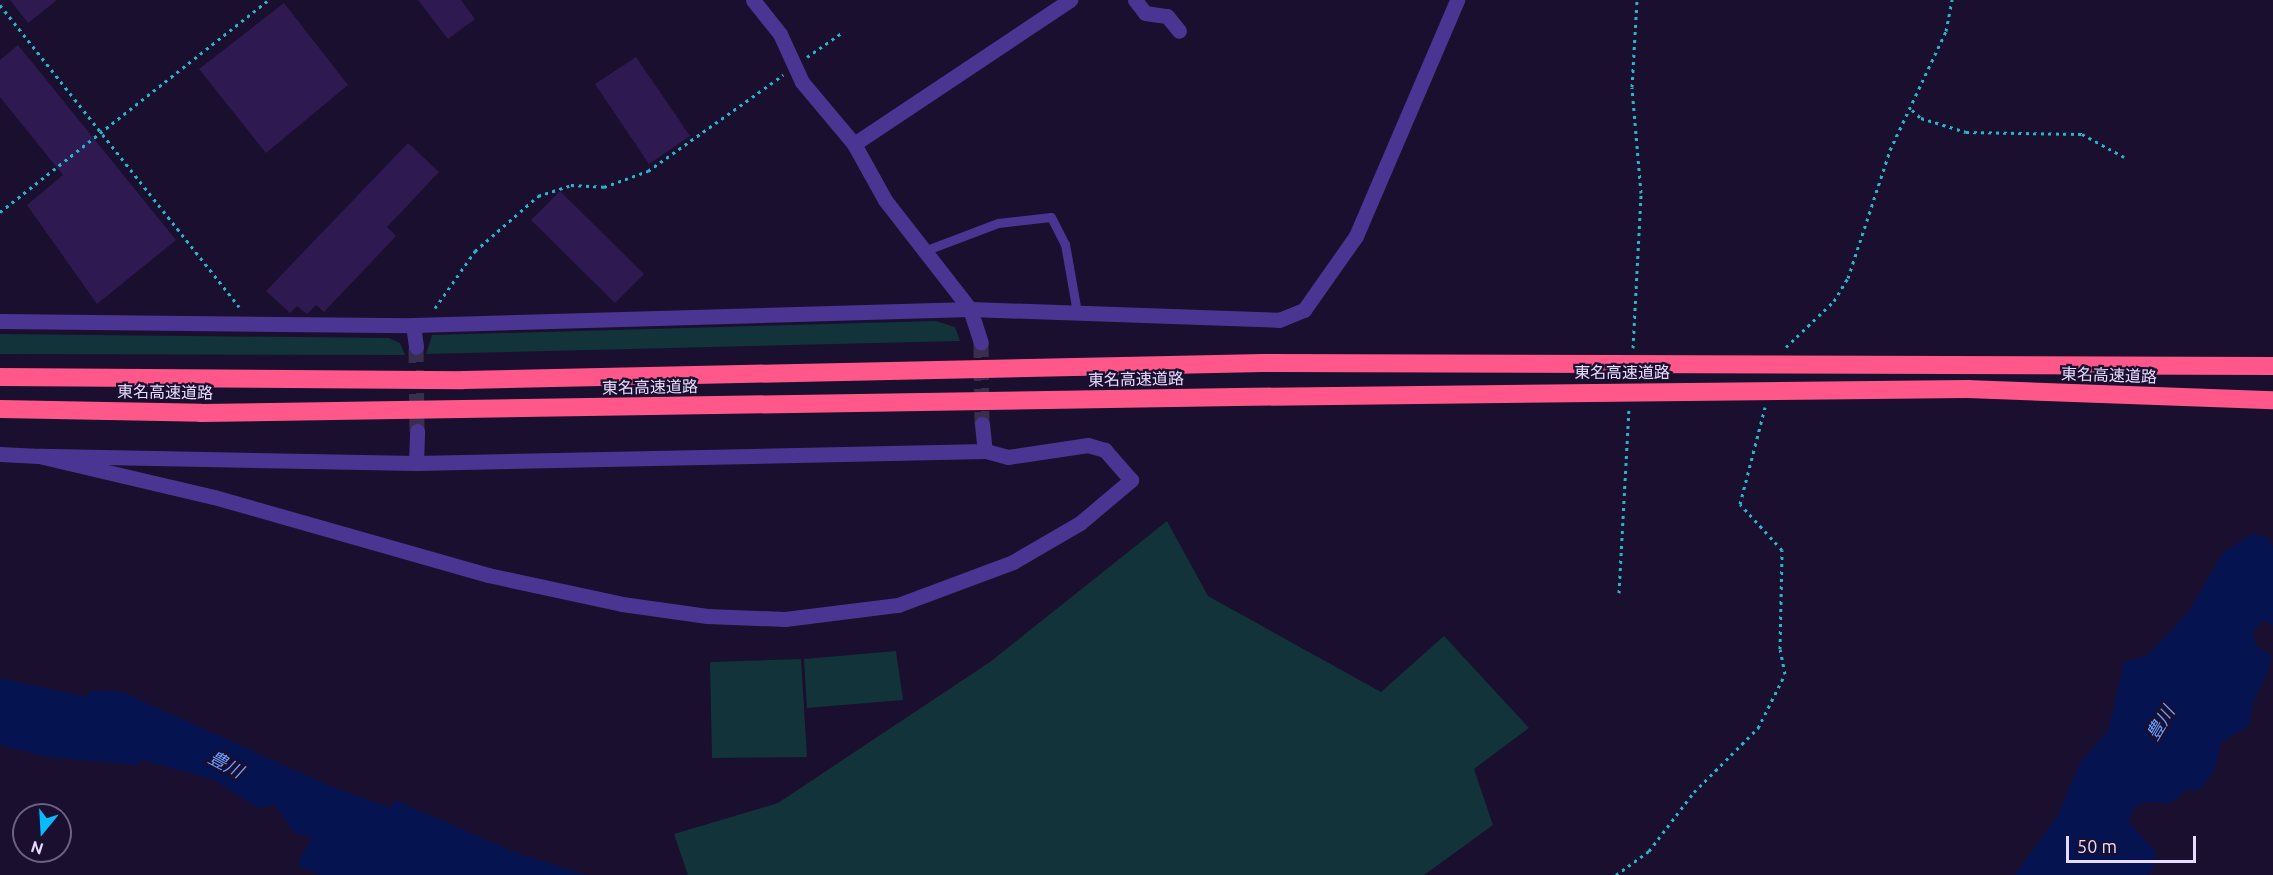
<!DOCTYPE html>
<meta charset="utf-8">
<style>
body{margin:0}
#map{position:relative;width:2273px;height:875px;overflow:hidden;background:#1a0f2e;font-family:Ubuntu,"Noto Sans JP",sans-serif}
div>[style]{position:absolute}
.green>*{inset:0;background:#113339}
.water>*{inset:0;background:#051351}
.building>*{inset:0;background:#2f1951}
.minor-tunnel>*{height:15px;margin-top:-7.5px;transform-origin:0;background:repeating-linear-gradient(90deg,#392e4d 0 15px,transparent 0 23px)}
.path>*{height:3px;margin-top:-1.5px;transform-origin:0;background:repeating-linear-gradient(90deg,#24b7cb 0 3px,transparent 0 7.5px)}
.service>*{height:9px;margin:-4.5px;padding:0 4.5px;transform-origin:4.5px;border-radius:4.5px;background:#4a3692}
.minor>*{height:15px;margin:-7.5px;padding:0 7.5px;transform-origin:7.5px;border-radius:7.5px;background:#4a3692}
.motorway>*{height:18px;margin:-9px;padding:0 9px;transform-origin:9px;border-radius:9px;background:#ff5789}
.motorway-bridge>*{height:18px;margin:-9px;padding:0 9px;transform-origin:9px;border-radius:9px;background:#ff5789}
span{translate:-50% -50%;white-space:nowrap;text-align:center;line-height:1.15;-webkit-text-stroke:4.5px #1a0f2e;paint-order:stroke}
.street-label{font-size:16px;color:#e7dcff}
.water-label{font-size:18px;color:#6a9fff;font-style:italic}
.north{position:absolute;left:12px;top:803px;width:60px;height:60px;box-sizing:border-box;background:#1a0f2e;border:2px solid #6c6182;border-radius:50%;rotate:198deg;font-size:16px;font-weight:700;line-height:24px;text-align:center;color:#e7dcff}
.north::after{content:'';display:block;margin:auto;width:21px;height:27px;background:#08baff;clip-path:polygon(50% 0,100% 100%,50% 72%,0 100%)}
.scale{position:absolute;left:2066px;top:836px;width:130px;height:27px;box-sizing:border-box;border:3px solid #e7dcff;border-top:0;padding-left:8px;font-size:18px;line-height:21px;white-space:nowrap;color:#e7dcff;-webkit-text-stroke:4px #1a0f2e;paint-order:stroke}
</style>
<div id="map">
<div class="green">
<i style="clip-path:polygon(936px 321px,955px 327px,960px 341px,426px 354px,432px 335px)"></i>
<i style="clip-path:polygon(0 334px,389px 338px,400px 343px,405px 355px,0 354px)"></i>
<i style="clip-path:polygon(1167px 521px,1208px 596px,1381px 692px,1444px 636px,1529px 728px,1474px 769px,1493px 825px,1424px 875px,688px 875px,674px 834px,778px 803px,990px 662px)"></i>
<i style="clip-path:polygon(896px 651px,903px 700px,807px 708px,804px 659px)"></i>
<i style="clip-path:polygon(801px 659px,807px 757px,712px 758px,710px 662px)"></i>
</div>
<div class="water">
<i style="clip-path:polygon(2253px 533px,2268px 538px,2273px 548px,2273px 626px,2263px 620px,2252px 634px,2257px 647px,2271px 655px,2269px 669px,2253px 703px,2249px 726px,2221px 742px,2215px 770px,2203px 786px,2195px 792px,2189px 788px,2172px 803px,2143px 802px,2133px 810px,2128px 821px,2156px 852px,2153px 870px,2146px 875px,2015px 875px,2058px 815px,2081px 761px,2108px 731px,2124px 662px,2147px 656px,2189px 611px,2223px 553px)"></i>
<i style="clip-path:polygon(0 678px,86px 697px,91px 690px,122px 692px,330px 786px,391px 808px,395px 800px,516px 853px,587px 875px,320px 875px,297px 865px,312px 837px,295px 833px,275px 805px,258px 808px,214px 780px,142px 760px,138px 765px,46px 757px,0 745px)"></i>
</div>
<div class="building">
<i style="clip-path:polygon(10px 0,57px 0,28px 23px)"></i>
<i style="clip-path:polygon(418px 0,461px 0,475px 19px,448px 39px)"></i>
<i style="clip-path:polygon(284px 3px,348px 85px,266px 153px,199px 69px)"></i>
<i style="clip-path:polygon(18px 45px,176px 240px,97px 304px,27px 205px,63px 175px,0 97px,0 60px)"></i>
<i style="clip-path:polygon(636px 57px,690px 136px,649px 164px,595px 84px)"></i>
<i style="clip-path:polygon(408px 143px,439px 172px,387px 227px,396px 236px,324px 312px,316px 305px,307px 314px,297px 306px,290px 313px,266px 291px)"></i>
<i style="clip-path:polygon(560px 191px,644px 274px,615px 303px,531px 220px)"></i>
</div>
<div class="minor-tunnel">
<i style="left:981px;top:342px;width:82px;rotate:89.3deg"></i>
<i style="left:416px;top:347px;width:84px;rotate:89.3deg"></i>
</div>
<div class="path">
<i style="left:0;top:5px;width:385px;rotate:51.6deg"></i>
<i style="left:807px;top:57px;width:44px;rotate:-34.8deg"></i>
<i style="left:1912px;top:110px;width:12px;rotate:42deg"></i>
<i style="left:1921px;top:118px;width:47px;rotate:17.3deg"></i>
<i style="left:1966px;top:132px;width:116px;rotate:1deg"></i>
<i style="left:2082px;top:134px;width:48px;rotate:28.7deg"></i>
<i style="left:0;top:212px;width:342px;rotate:-38.3deg"></i>
<i style="left:435px;top:308px;width:70px;rotate:-54.9deg"></i>
<i style="left:475px;top:251px;width:84px;rotate:-41.1deg"></i>
<i style="left:538px;top:196px;width:35px;rotate:-18deg"></i>
<i style="left:571px;top:185px;width:33px;rotate:3deg"></i>
<i style="left:604px;top:187px;width:47px;rotate:-20deg"></i>
<i style="left:648px;top:171px;width:166px;rotate:-35.4deg"></i>
<i style="left:1786px;top:347px;width:66px;rotate:-43.8deg"></i>
<i style="left:1834px;top:301px;width:27px;rotate:-59deg"></i>
<i style="left:1848px;top:278px;width:135px;rotate:-71.8deg"></i>
<i style="left:1890px;top:150px;width:132px;rotate:-64.8deg"></i>
<i style="left:1946px;top:31px;width:32px;rotate:-79deg"></i>
<i style="left:1633px;top:348px;width:155px;rotate:-87deg"></i>
<i style="left:1641px;top:193px;width:106px;rotate:-94.9deg"></i>
<i style="left:1632px;top:87px;width:87px;rotate:-86.7deg"></i>
<i style="left:1619px;top:593px;width:184px;rotate:-86.9deg"></i>
<i style="left:1616px;top:875px;width:41px;rotate:-36deg"></i>
<i style="left:1649px;top:851px;width:74px;rotate:-52.7deg"></i>
<i style="left:1694px;top:792px;width:91px;rotate:-45deg"></i>
<i style="left:1758px;top:728px;width:60px;rotate:-63.4deg"></i>
<i style="left:1785px;top:674px;width:25px;rotate:-101deg"></i>
<i style="left:1780px;top:649px;width:99px;rotate:-88.8deg"></i>
<i style="left:1782px;top:550px;width:62px;rotate:-132.4deg"></i>
<i style="left:1740px;top:504px;width:100px;rotate:-75.5deg"></i>
</div>
<div class="service">
<i style="left:924px;top:251px;width:79px;rotate:-20.7deg"></i>
<i style="left:998px;top:223px;width:53px;rotate:-6.5deg"></i>
<i style="left:1051px;top:217px;width:30px;rotate:63deg"></i>
<i style="left:1065px;top:244px;width:69px;rotate:80deg"></i>
</div>
<div class="minor">
<i style="left:753px;top:0;width:43px;rotate:51.5deg"></i>
<i style="left:780px;top:34px;width:53px;rotate:65.4deg"></i>
<i style="left:802px;top:82px;width:81px;rotate:50deg"></i>
<i style="left:854px;top:144px;width:64px;rotate:61deg"></i>
<i style="left:885px;top:200px;width:138px;rotate:52.1deg"></i>
<i style="left:970px;top:309px;width:35px;rotate:72deg"></i>
<i style="left:1135px;top:0;width:16px;rotate:52deg"></i>
<i style="left:1145px;top:13px;width:22px;rotate:8deg"></i>
<i style="left:1167px;top:16px;width:19px;rotate:51deg"></i>
<i style="left:854px;top:144px;width:260px;rotate:-33.7deg"></i>
<i style="left:0;top:321px;width:413px;rotate:0.6deg"></i>
<i style="left:413px;top:325px;width:557px;rotate:-1.65deg"></i>
<i style="left:970px;top:309px;width:309px;rotate:2deg"></i>
<i style="left:1279px;top:320px;width:27px;rotate:-22deg"></i>
<i style="left:1304px;top:310px;width:90px;rotate:-54.9deg"></i>
<i style="left:1356px;top:236px;width:257px;rotate:-66.8deg"></i>
<i style="left:413px;top:325px;width:22px;rotate:82deg"></i>
<i style="left:982px;top:424px;width:27px;rotate:84deg"></i>
<i style="left:0;top:454px;width:39px;rotate:3deg"></i>
<i style="left:39px;top:456px;width:180px;rotate:13.2deg"></i>
<i style="left:214px;top:497px;width:285px;rotate:15.9deg"></i>
<i style="left:488px;top:575px;width:137px;rotate:12.2deg"></i>
<i style="left:622px;top:604px;width:86px;rotate:8deg"></i>
<i style="left:707px;top:616px;width:78px;rotate:2.2deg"></i>
<i style="left:785px;top:619px;width:114px;rotate:-7.1deg"></i>
<i style="left:898px;top:605px;width:123px;rotate:-20.5deg"></i>
<i style="left:1013px;top:562px;width:78px;rotate:-30.2deg"></i>
<i style="left:1080px;top:523px;width:67px;rotate:-40.1deg"></i>
<i style="left:1131px;top:480px;width:40px;rotate:-131deg"></i>
<i style="left:1105px;top:450px;width:18px;rotate:-164deg"></i>
<i style="left:1088px;top:445px;width:81px;rotate:171.5deg"></i>
<i style="left:1008px;top:457px;width:24px;rotate:-165deg"></i>
<i style="left:985px;top:451px;width:569px;rotate:178.79deg"></i>
<i style="left:416px;top:463px;width:377px;rotate:-178.9deg"></i>
<i style="left:416px;top:463px;width:32px;rotate:-88deg"></i>
</div>
<div class="motorway">
<i style="left:0;top:377px;width:463px;rotate:0.4deg"></i>
<i style="left:463px;top:380px;width:800px;rotate:-1.22deg"></i>
<i style="left:0;top:409px;width:201px;rotate:1.1deg"></i>
<i style="left:201px;top:413px;width:1036px;rotate:-0.88deg"></i>
</div>
<div class="motorway-bridge">
<i style="left:1263px;top:363px;width:1010px;rotate:0.17deg"></i>
<i style="left:1237px;top:397px;width:730px;rotate:-0.63deg"></i>
<i style="left:1967px;top:389px;width:306px;rotate:2.1deg"></i>
</div>
<div class="street-label">
<span style="left:1622px;top:372px">東名高速道路</span>
<span style="left:2109px;top:375px;rotate:2deg">東名高速道路</span>
<span style="left:1136px;top:379px;rotate:-1deg">東名高速道路</span>
<span style="left:650px;top:387px;rotate:-1deg">東名高速道路</span>
<span style="left:165px;top:392px;rotate:1deg">東名高速道路</span>
</div>
<div class="water-label">
<span style="left:2160px;top:723px;rotate:-59deg">豊川</span>
<span style="left:226px;top:764px;rotate:28deg">豊川</span>
</div>
<div class="north">N</div>
<div class="scale">50 m</div>
</div>
